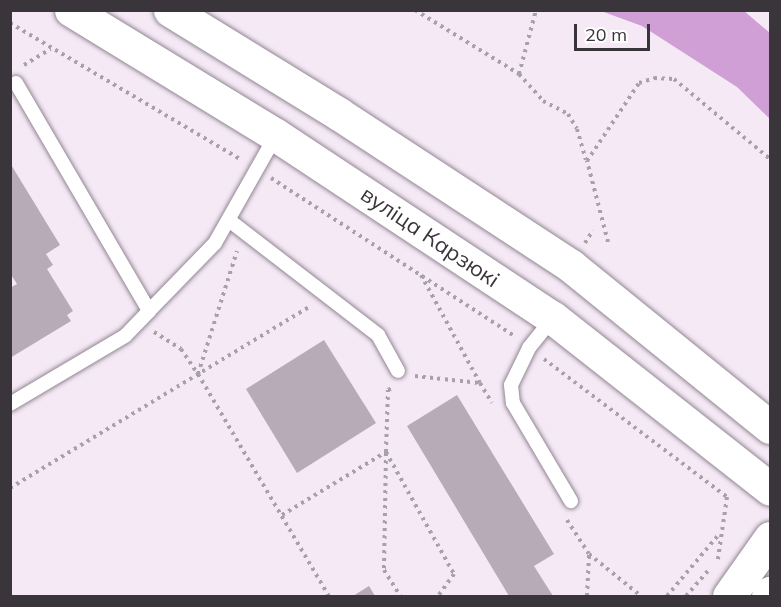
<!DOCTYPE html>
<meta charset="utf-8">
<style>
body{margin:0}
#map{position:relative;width:781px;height:607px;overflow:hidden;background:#f5e9f6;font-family:Mulish,sans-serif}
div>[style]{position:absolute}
.forest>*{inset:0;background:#d09fd5}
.building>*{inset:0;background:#b6abb7}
.path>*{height:4px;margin-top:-2px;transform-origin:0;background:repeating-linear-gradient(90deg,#a9a0a9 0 3px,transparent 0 7.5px)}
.roads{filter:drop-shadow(0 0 2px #928693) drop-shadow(0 0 2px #928693)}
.service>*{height:14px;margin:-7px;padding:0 7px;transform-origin:7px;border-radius:7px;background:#fff}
.tertiary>*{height:33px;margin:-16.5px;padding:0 16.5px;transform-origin:16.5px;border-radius:16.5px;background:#fff}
span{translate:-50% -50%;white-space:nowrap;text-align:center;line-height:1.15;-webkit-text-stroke:4.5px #fff;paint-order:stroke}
.street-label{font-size:22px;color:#3a353a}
.frame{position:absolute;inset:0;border:12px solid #3a353a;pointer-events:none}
.scale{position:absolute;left:574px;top:24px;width:76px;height:27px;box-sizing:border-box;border:3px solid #3a353a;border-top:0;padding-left:8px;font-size:18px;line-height:21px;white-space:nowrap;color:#3a353a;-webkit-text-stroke:4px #fff;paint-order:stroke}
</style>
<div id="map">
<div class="forest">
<i style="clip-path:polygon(601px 11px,744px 11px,770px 33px,770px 119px,737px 87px,642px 26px)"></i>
</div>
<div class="building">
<i style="clip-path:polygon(10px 163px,60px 245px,46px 254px,53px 265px,47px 269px,73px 311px,67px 315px,71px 321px,10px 358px,10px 288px,17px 284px,10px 273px)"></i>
<i style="clip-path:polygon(324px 340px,376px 423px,297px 473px,246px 389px)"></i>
<i style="clip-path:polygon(457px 395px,554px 554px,534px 566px,553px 596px,509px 596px,407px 426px)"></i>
<i style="clip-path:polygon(369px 586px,375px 596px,353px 596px)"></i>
</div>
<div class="path">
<i style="left:415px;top:10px;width:122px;rotate:31.6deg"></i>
<i style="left:519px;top:74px;width:36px;rotate:48deg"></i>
<i style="left:543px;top:101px;width:28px;rotate:27deg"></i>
<i style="left:568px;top:114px;width:17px;rotate:59deg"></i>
<i style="left:577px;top:129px;width:32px;rotate:74deg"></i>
<i style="left:10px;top:23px;width:269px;rotate:30.6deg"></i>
<i style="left:24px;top:65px;width:31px;rotate:-31deg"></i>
<i style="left:519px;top:74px;width:66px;rotate:-75.1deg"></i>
<i style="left:271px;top:178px;width:290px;rotate:33deg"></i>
<i style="left:608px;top:242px;width:84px;rotate:-104.5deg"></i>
<i style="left:587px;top:161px;width:94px;rotate:-56.3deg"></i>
<i style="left:639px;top:83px;width:16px;rotate:-18deg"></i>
<i style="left:654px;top:78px;width:20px;rotate:3deg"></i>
<i style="left:674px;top:79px;width:125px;rotate:39.8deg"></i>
<i style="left:585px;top:243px;width:15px;rotate:-58deg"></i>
<i style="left:421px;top:275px;width:123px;rotate:61.4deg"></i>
<i style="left:154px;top:332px;width:32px;rotate:32deg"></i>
<i style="left:181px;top:349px;width:30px;rotate:56deg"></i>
<i style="left:198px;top:374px;width:258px;rotate:59.5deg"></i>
<i style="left:544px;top:359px;width:229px;rotate:37deg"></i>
<i style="left:727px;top:497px;width:63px;rotate:98.3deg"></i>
<i style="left:198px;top:374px;width:129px;rotate:-72.4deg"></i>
<i style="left:415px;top:376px;width:65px;rotate:6.1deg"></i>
<i style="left:480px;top:383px;width:23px;rotate:59deg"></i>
<i style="left:386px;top:452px;width:140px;rotate:60.9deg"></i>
<i style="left:454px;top:574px;width:27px;rotate:126deg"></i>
<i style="left:386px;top:453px;width:117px;rotate:91deg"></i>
<i style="left:384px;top:570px;width:31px;rotate:58deg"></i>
<i style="left:10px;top:488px;width:351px;rotate:-31.2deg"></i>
<i style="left:282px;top:515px;width:122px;rotate:-31.2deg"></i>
<i style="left:386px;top:452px;width:62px;rotate:-88.2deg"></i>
<i style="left:388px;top:390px;width:4px;rotate:-27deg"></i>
<i style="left:567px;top:520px;width:40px;rotate:57.1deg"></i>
<i style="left:589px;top:554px;width:67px;rotate:38.9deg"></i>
<i style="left:587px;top:596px;width:41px;rotate:-87.2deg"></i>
<i style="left:667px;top:596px;width:82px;rotate:-49.9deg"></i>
<i style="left:686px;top:596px;width:35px;rotate:-49deg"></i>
</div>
<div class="roads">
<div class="service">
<i style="left:16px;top:83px;width:264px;rotate:59.7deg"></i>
<i style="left:149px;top:311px;width:95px;rotate:-45.9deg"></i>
<i style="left:215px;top:243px;width:124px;rotate:-60.5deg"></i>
<i style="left:230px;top:221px;width:187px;rotate:37.6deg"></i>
<i style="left:378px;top:335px;width:41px;rotate:60.9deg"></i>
<i style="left:553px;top:318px;width:38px;rotate:129deg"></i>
<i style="left:529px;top:348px;width:41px;rotate:115.9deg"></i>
<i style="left:511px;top:385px;width:18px;rotate:84deg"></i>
<i style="left:513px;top:403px;width:114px;rotate:59.4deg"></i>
<i style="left:10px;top:404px;width:134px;rotate:-30.6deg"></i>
<i style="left:125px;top:336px;width:35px;rotate:-46deg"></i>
</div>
<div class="tertiary">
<i style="left:71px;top:10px;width:240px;rotate:31.4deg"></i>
<i style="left:276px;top:135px;width:332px;rotate:33.5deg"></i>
<i style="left:553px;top:318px;width:276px;rotate:38.2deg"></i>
<i style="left:170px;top:10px;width:198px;rotate:31.6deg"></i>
<i style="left:339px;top:114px;width:277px;rotate:33.2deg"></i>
<i style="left:571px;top:266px;width:256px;rotate:39deg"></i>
<i style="left:729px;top:596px;width:71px;rotate:-54.7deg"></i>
<i style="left:768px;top:596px;width:4px;rotate:-56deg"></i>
</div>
</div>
<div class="street-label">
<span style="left:430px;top:237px;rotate:34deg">вуліца Карзюкі</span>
</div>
<div class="frame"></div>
<div class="scale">20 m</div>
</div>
